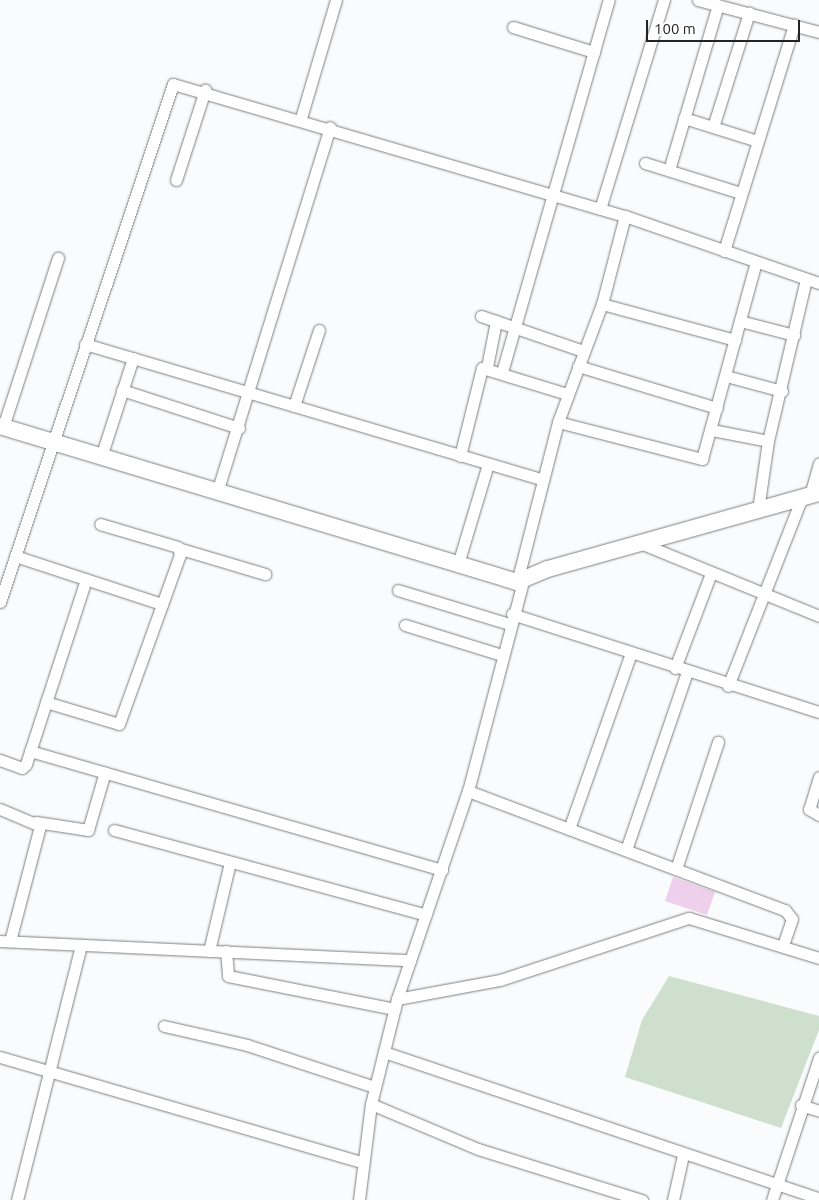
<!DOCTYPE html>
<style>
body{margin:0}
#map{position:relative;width:819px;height:1200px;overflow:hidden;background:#fafbfc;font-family:Ubuntu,sans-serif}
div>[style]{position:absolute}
.green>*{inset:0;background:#cedfcd}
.building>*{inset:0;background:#eed0ec}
.roads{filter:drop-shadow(0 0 1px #7d7e7f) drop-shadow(0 0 1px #7d7e7f)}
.street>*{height:11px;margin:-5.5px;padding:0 5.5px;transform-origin:5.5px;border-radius:5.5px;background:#fff}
.secondary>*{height:16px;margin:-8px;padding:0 8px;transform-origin:8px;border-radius:8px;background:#fff}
span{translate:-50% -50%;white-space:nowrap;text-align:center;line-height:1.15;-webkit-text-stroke:4px #fff;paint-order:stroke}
.scale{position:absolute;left:646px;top:20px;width:154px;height:22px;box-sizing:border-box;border:2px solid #232323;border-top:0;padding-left:6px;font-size:15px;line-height:18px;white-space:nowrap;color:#232323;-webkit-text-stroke:4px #fff;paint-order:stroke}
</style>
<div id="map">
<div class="green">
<i style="clip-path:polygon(669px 976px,819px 1016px,819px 1030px,781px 1128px,625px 1077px,642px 1020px)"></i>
</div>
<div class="building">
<i style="clip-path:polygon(673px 877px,715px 892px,707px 915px,665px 901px)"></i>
</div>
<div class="roads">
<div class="street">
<i style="left:698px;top:0;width:125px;rotate:14.8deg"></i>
<i style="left:513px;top:27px;width:85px;rotate:17.2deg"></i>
<i style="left:301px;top:118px;width:123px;rotate:-73.5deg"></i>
<i style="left:684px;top:118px;width:77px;rotate:17.3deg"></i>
<i style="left:713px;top:127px;width:120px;rotate:-72.5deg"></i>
<i style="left:645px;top:163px;width:101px;rotate:17.4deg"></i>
<i style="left:669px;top:170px;width:172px;rotate:-73.5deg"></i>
<i style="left:176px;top:180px;width:95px;rotate:-72.1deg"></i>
<i style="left:600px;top:209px;width:219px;rotate:-73deg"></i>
<i style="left:724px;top:251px;width:237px;rotate:-72.8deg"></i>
<i style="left:602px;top:304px;width:138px;rotate:15.1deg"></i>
<i style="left:481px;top:316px;width:108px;rotate:18.9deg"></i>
<i style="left:740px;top:321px;width:56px;rotate:14.5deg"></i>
<i style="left:85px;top:344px;width:478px;rotate:16.5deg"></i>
<i style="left:578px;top:366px;width:145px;rotate:16.8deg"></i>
<i style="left:487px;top:367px;width:47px;rotate:-78.9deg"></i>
<i style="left:502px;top:372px;width:387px;rotate:-74deg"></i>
<i style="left:726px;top:376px;width:58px;rotate:15deg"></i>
<i style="left:122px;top:390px;width:123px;rotate:18deg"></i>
<i style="left:294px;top:406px;width:80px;rotate:-71.8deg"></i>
<i style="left:558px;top:422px;width:149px;rotate:14.4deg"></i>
<i style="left:702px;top:459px;width:204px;rotate:-74.7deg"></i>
<i style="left:3px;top:427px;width:178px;rotate:-72deg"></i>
<i style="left:712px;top:430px;width:57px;rotate:11.1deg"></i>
<i style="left:460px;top:456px;width:91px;rotate:-76deg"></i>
<i style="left:482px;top:368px;width:89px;rotate:17deg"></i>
<i style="left:101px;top:457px;width:104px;rotate:-72.1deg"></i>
<i style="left:217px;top:492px;width:382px;rotate:-72.8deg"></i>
<i style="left:810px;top:495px;width:33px;rotate:-74deg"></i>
<i style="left:758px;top:510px;width:70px;rotate:-81.8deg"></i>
<i style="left:768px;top:441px;width:166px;rotate:-76.8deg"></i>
<i style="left:640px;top:543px;width:193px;rotate:22.2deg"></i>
<i style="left:181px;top:549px;width:88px;rotate:16.6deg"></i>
<i style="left:15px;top:556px;width:155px;rotate:18.1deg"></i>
<i style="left:458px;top:564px;width:104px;rotate:-73.3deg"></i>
<i style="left:517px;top:582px;width:165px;rotate:-75.6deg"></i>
<i style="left:558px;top:422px;width:126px;rotate:-69.6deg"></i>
<i style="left:602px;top:304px;width:91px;rotate:-75.4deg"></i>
<i style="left:625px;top:216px;width:205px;rotate:19.1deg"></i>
<i style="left:398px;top:590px;width:116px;rotate:17deg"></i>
<i style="left:0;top:602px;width:546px;rotate:-71.53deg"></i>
<i style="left:173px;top:84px;width:471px;rotate:16.3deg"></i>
<i style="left:512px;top:614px;width:322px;rotate:17.7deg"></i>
<i style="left:405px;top:625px;width:102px;rotate:17.2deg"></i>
<i style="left:675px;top:668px;width:102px;rotate:-69.2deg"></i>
<i style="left:728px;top:686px;width:203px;rotate:-68.6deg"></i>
<i style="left:46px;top:702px;width:76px;rotate:16.8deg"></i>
<i style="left:119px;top:724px;width:180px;rotate:-70.2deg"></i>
<i style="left:180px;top:555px;width:8px;rotate:-104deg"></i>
<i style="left:178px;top:547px;width:81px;rotate:-163.6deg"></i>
<i style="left:30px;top:751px;width:429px;rotate:16.1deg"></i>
<i style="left:0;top:760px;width:23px;rotate:20deg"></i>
<i style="left:22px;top:768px;width:6px;rotate:-45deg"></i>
<i style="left:26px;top:764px;width:194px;rotate:-72deg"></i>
<i style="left:819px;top:777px;width:34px;rotate:107deg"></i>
<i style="left:809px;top:809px;width:12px;rotate:31deg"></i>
<i style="left:468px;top:791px;width:339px;rotate:20.6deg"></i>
<i style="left:785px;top:910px;width:11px;rotate:52deg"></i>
<i style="left:792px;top:919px;width:28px;rotate:109deg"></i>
<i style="left:0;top:809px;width:43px;rotate:23deg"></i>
<i style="left:40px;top:826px;width:119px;rotate:104.6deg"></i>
<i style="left:36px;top:822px;width:53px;rotate:8.7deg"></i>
<i style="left:88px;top:830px;width:60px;rotate:-73.7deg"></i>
<i style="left:569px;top:829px;width:187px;rotate:-70.6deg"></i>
<i style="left:114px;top:830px;width:323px;rotate:15.2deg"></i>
<i style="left:626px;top:850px;width:188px;rotate:-71.1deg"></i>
<i style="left:676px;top:869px;width:134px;rotate:-71.7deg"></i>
<i style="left:0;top:941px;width:410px;rotate:2.7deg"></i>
<i style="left:209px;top:951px;width:91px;rotate:-76.7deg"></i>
<i style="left:226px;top:951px;width:25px;rotate:85deg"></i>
<i style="left:228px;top:976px;width:170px;rotate:11.2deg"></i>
<i style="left:397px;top:999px;width:105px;rotate:-10.5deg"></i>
<i style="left:500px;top:980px;width:199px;rotate:-18.2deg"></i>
<i style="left:689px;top:918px;width:136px;rotate:17.1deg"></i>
<i style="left:164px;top:1026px;width:85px;rotate:12.9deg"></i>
<i style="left:247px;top:1045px;width:135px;rotate:18.2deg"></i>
<i style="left:384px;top:1052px;width:459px;rotate:18.6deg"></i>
<i style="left:0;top:1057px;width:377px;rotate:16.2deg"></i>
<i style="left:371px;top:1104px;width:116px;rotate:22.8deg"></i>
<i style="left:478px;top:1149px;width:172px;rotate:17.3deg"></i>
<i style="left:801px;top:1105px;width:19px;rotate:18deg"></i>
<i style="left:17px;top:1200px;width:263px;rotate:-75.9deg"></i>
<i style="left:359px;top:1200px;width:97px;rotate:-82.9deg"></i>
<i style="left:371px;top:1104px;width:108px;rotate:-76.1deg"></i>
<i style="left:397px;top:999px;width:220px;rotate:-71.2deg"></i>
<i style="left:468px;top:791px;width:217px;rotate:-75.3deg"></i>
<i style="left:673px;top:1200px;width:46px;rotate:-77.5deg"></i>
<i style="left:772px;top:1200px;width:150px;rotate:-71.7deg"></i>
</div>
<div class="secondary">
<i style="left:0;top:426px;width:540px;rotate:16.79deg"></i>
<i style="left:517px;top:582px;width:34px;rotate:-23deg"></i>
<i style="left:548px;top:569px;width:281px;rotate:-15.7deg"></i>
</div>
</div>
<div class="scale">100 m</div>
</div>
